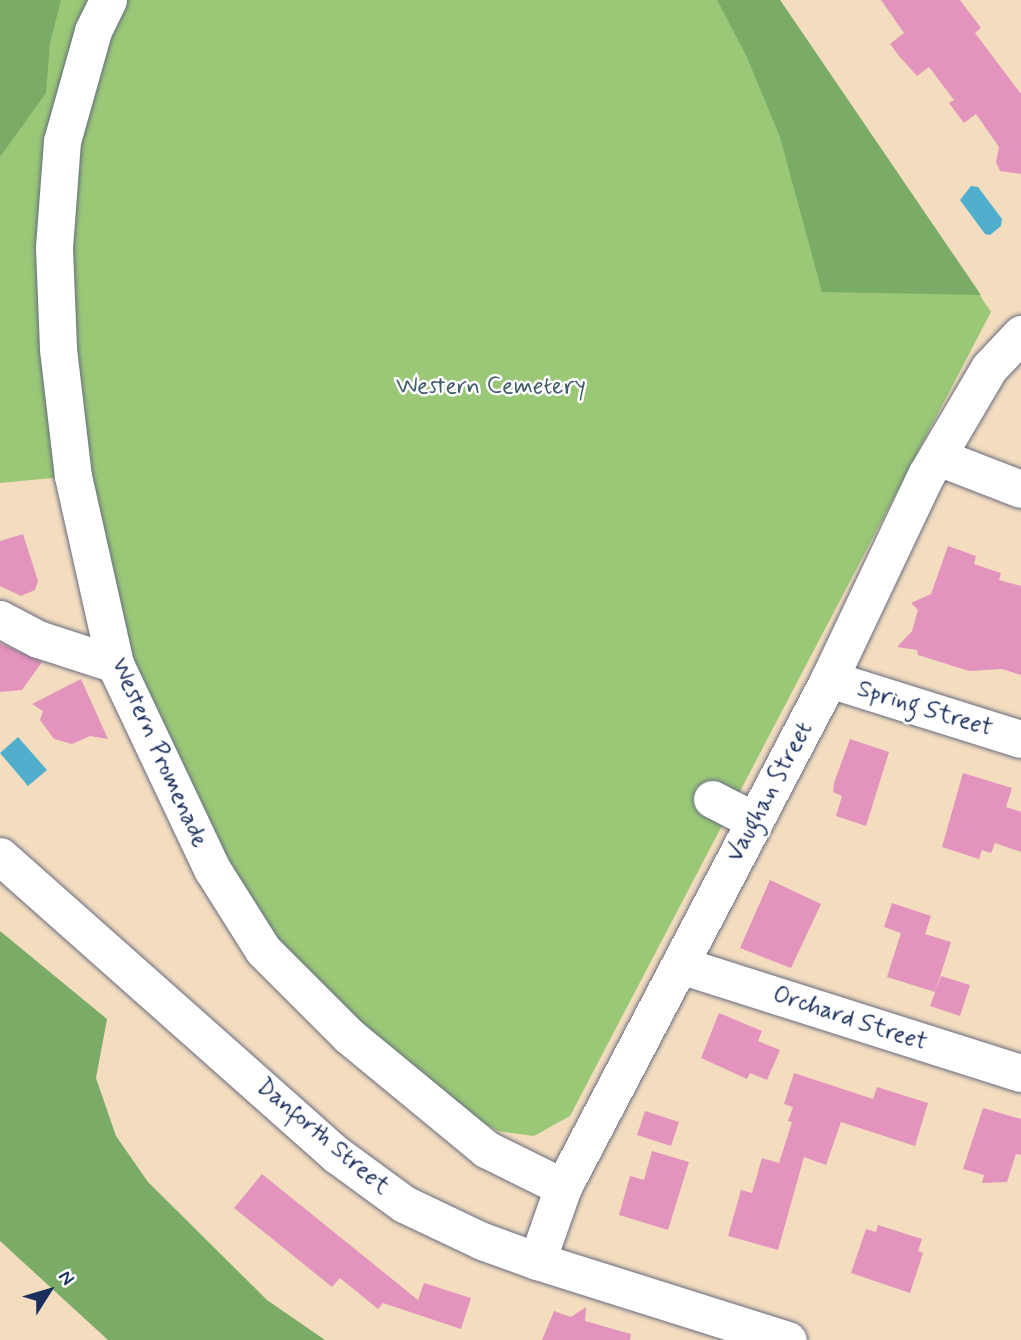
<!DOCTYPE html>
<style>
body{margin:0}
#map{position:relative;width:1021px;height:1340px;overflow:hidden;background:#f4ddbf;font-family:Mynerve,sans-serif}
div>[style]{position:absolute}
.green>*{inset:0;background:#9ac876}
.forest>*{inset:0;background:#7bac67}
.water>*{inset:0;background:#4fafcd}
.building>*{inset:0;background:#e294bd}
.roads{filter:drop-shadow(0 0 2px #676c80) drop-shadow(0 0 2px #676c80)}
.minor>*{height:37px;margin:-18.5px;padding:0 18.5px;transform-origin:18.5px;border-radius:18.5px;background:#fff}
span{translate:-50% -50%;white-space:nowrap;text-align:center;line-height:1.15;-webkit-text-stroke:5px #fff;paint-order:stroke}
.park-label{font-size:24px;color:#415d65}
.street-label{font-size:24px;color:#1b2f5e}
.north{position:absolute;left:14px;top:1256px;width:70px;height:70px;-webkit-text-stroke:5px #fff;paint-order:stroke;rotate:53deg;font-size:19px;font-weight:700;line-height:28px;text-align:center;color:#1b2f5e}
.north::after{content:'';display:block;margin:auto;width:24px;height:32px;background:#1b2f5e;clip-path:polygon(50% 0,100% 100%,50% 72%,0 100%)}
</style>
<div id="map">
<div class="green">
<i style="clip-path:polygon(0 0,108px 0,62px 141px,73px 476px,0 483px)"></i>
<i style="clip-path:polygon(123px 0,780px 0,991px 312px,570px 1116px,534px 1136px,498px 1131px,477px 1119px,307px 978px,255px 916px,150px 702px,110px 593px,89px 468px,65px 284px,71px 193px,88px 88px)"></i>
</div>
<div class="forest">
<i style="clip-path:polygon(0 0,61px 0,50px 43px,46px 93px,0 157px)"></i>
<i style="clip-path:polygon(717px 0,780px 0,981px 295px,822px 292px,780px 137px,746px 55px)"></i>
<i style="clip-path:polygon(0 931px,107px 1019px,96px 1078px,116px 1136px,148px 1182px,267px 1300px,325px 1340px,108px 1340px,0 1241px)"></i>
</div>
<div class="water">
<i style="clip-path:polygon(971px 186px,978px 187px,1002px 219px,1001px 226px,990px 235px,985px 234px,960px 200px)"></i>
<i style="clip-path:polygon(18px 737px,47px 770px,28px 786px,0 753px)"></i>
</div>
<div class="building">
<i style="clip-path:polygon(881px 0,960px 0,981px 28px,975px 33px,1021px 94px,1021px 174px,1000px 171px,996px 162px,999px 147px,976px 114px,964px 123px,949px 103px,954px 100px,929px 67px,917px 76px,899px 56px,890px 44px,904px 33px)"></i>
<i style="clip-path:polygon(23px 534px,38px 581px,35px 590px,21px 596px,0 586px,0 541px)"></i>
<i style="clip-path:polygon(948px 546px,976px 556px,974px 564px,1001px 573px,999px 580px,1021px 586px,1021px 675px,1002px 669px,969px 671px,918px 655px,917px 650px,897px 647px,912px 631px,918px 610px,911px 603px,931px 594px)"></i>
<i style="clip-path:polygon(0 643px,42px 662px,22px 690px,0 692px)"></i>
<i style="clip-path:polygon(81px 679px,108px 739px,90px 736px,72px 744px,54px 739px,40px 720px,43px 711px,32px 704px)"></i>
<i style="clip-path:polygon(850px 739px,889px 752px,866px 826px,836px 816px,842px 796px,833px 792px,834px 783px)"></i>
<i style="clip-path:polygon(963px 773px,1012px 788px,1006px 807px,1021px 812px,1021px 852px,995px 843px,991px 853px,982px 850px,979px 859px,942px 847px)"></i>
<i style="clip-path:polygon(770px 880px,821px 904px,791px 968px,740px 948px)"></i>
<i style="clip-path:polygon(892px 903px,931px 916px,925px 934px,951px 942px,935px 992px,887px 977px,901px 933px,884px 927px)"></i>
<i style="clip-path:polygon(941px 976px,970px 985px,960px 1016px,930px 1006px)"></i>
<i style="clip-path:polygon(719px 1013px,762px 1031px,758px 1041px,780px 1050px,767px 1080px,750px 1073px,747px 1079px,701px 1058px)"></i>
<i style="clip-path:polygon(794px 1073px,873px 1099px,877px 1087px,928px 1103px,915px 1146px,841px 1122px,826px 1165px,804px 1157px,778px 1250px,728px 1236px,741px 1190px,752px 1193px,762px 1158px,779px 1163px,792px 1122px,788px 1121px,793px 1107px,784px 1104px)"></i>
<i style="clip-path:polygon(983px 1108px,1021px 1119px,1021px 1155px,1016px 1154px,1007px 1182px,982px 1183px,984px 1175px,963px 1169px)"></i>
<i style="clip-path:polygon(645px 1111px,679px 1122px,671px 1146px,637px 1135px)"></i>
<i style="clip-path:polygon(652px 1151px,689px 1162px,668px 1230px,619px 1215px,630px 1176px,644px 1180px)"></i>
<i style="clip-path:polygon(262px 1174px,418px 1300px,424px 1283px,471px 1298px,461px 1329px,383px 1303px,378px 1309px,340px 1278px,332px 1287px,234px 1208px)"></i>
<i style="clip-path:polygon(878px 1225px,922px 1239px,918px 1251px,923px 1253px,910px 1293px,851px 1273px,866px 1229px,876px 1232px)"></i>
<i style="clip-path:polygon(586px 1307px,585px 1321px,631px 1334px,630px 1340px,542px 1340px,554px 1311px,571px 1317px)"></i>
</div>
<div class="roads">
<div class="minor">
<i style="left:108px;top:0;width:34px;rotate:116deg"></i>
<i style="left:93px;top:31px;width:114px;rotate:105.7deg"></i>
<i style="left:62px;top:141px;width:107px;rotate:94.3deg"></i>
<i style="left:54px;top:248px;width:101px;rotate:87.7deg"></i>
<i style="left:58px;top:349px;width:128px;rotate:83.3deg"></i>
<i style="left:73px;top:476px;width:193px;rotate:77.4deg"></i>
<i style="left:115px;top:664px;width:227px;rotate:64.7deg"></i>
<i style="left:212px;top:869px;width:96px;rotate:57.8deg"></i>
<i style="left:263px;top:950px;width:122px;rotate:45deg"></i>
<i style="left:349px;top:1036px;width:178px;rotate:39.5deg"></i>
<i style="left:486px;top:1149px;width:86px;rotate:26.3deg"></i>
<i style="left:938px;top:457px;width:89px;rotate:21.1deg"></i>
<i style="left:0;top:619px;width:43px;rotate:27.8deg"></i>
<i style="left:38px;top:639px;width:81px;rotate:18deg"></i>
<i style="left:829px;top:679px;width:201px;rotate:17.4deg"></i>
<i style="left:712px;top:799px;width:48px;rotate:27.1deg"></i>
<i style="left:0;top:856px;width:451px;rotate:41.6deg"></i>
<i style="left:337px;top:1155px;width:83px;rotate:36.2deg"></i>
<i style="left:404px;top:1204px;width:86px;rotate:25.4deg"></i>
<i style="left:482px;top:1241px;width:59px;rotate:20deg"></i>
<i style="left:537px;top:1261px;width:263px;rotate:17.5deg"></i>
<i style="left:680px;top:965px;width:358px;rotate:17.6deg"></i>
<i style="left:537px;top:1261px;width:78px;rotate:-70.6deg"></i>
<i style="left:563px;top:1187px;width:573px;rotate:-62.36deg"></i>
<i style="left:829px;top:679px;width:226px;rotate:-64.6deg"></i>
<i style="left:926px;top:475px;width:124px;rotate:-59.5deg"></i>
<i style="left:989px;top:368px;width:47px;rotate:-46.7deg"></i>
</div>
</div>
<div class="park-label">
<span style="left:491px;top:387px">Western Cemetery</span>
</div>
<div class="street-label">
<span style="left:925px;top:709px;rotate:17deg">Spring Street</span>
<span style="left:159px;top:753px;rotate:66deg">Western Promenade</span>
<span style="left:770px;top:792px;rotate:-62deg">Vaughan Street</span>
<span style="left:850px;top:1019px;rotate:18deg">Orchard Street</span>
<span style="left:323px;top:1137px;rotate:40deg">Danforth Street</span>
</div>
<div class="north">N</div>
</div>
